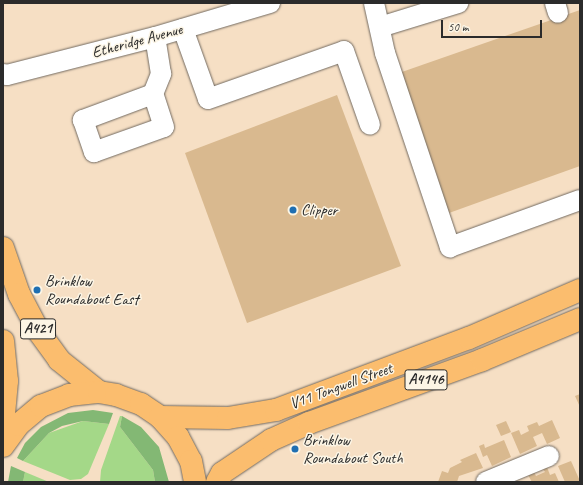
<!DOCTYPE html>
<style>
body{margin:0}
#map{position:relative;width:583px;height:485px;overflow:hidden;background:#f6dfc4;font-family:Caveat,sans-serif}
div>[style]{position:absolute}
.green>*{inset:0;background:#a4d888}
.forest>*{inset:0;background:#83b874}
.building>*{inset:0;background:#d9b98f}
.roads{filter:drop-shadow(0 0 1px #726a61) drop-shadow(0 0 1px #726a61)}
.minor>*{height:20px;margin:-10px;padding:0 10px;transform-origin:10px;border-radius:10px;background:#fff}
.highway>*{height:22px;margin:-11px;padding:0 11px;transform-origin:11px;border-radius:11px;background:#fbbd6e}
.dots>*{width:11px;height:11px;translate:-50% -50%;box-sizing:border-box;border:2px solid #fcf5e5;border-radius:50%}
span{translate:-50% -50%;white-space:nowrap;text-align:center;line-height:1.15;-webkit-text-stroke:3px #fcf5e5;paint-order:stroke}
.shield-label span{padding:1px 3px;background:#fcf5e5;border:1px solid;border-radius:3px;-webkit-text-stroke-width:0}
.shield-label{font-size:15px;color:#2b2b2b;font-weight:700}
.street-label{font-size:16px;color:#2b2b2b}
.poi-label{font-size:16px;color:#2b2b2b}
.left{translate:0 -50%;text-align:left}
.frame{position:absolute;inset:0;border:4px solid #2b2b2b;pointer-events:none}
.scale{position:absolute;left:441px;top:20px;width:101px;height:18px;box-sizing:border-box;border:2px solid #2b2b2b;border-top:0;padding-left:5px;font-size:12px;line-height:14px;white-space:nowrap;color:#2b2b2b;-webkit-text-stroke:3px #fcf5e5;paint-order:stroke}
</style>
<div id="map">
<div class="green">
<i style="clip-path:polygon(120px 416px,122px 416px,120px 427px,153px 470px,155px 482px,100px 482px,101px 470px)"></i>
<i style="clip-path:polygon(83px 421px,109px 424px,88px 474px,81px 479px,70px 480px,23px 461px,49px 433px)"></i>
<i style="clip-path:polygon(25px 472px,49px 482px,23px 482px)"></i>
</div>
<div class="forest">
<i style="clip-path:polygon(93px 410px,113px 413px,109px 424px,83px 421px,62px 426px,49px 433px,23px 461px,17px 458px,25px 443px,41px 427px,68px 413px)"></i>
<i style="clip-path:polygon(122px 416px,141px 427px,159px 447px,169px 482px,155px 482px,153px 470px,120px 427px)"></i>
<i style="clip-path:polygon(11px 466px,25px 472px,23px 482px,8px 482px)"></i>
</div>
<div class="building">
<i style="clip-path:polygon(580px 10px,580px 166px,449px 213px,399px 73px)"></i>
<i style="clip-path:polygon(337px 95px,401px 266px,247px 323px,185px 153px)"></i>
<i style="clip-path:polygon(580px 394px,580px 407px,575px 396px)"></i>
<i style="clip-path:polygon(552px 420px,560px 438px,547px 444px,542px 433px,533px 437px,537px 446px,520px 454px,511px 433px,519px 430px,521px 435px,529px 431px,527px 426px,537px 422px,539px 426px)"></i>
<i style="clip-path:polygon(506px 421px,511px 432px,501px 436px,496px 425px)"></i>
<i style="clip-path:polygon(504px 440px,511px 457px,492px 466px,487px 455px,483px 457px,479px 446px,484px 444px,485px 448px)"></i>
<i style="clip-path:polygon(476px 453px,483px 468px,459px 476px,457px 482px,438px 482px,442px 471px,448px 473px,450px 468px,462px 462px,460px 460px)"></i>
<i style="clip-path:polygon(571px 461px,580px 481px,580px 482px,565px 482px,558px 466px)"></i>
<i style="clip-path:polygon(547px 467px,550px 475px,555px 473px,559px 482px,532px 482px,528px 475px,534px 472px,536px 476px,545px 472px,543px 469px)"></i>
</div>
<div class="roads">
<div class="minor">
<i style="left:374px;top:3px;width:51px;rotate:77.6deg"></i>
<i style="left:385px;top:53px;width:205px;rotate:71.5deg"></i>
<i style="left:450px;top:247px;width:138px;rotate:-19.9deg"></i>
<i style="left:555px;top:3px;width:10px;rotate:73deg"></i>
<i style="left:380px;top:27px;width:82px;rotate:-17.1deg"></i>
<i style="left:183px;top:29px;width:74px;rotate:70.3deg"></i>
<i style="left:208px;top:99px;width:144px;rotate:-19.4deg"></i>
<i style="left:344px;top:51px;width:78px;rotate:70.6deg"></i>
<i style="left:3px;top:74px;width:4px;rotate:14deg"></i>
<i style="left:7px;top:75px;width:153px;rotate:-14.4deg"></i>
<i style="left:155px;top:37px;width:120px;rotate:-16.5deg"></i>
<i style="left:153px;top:94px;width:75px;rotate:159.6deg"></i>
<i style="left:83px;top:120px;width:34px;rotate:71deg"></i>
<i style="left:94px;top:152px;width:74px;rotate:-19.7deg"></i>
<i style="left:164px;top:127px;width:35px;rotate:-108deg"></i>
<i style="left:153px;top:94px;width:22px;rotate:-68deg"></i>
<i style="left:161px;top:74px;width:37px;rotate:-99deg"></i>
<i style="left:486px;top:482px;width:68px;rotate:-22.4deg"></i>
</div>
<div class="highway">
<i style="left:3px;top:248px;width:49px;rotate:70.8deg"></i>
<i style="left:19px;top:294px;width:43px;rotate:62.2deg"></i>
<i style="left:39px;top:332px;width:34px;rotate:54deg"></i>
<i style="left:59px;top:360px;width:51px;rotate:38.7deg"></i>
<i style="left:3px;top:341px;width:40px;rotate:84.3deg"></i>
<i style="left:7px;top:381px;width:44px;rotate:95.2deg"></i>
<i style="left:160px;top:417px;width:68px;rotate:0.8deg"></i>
<i style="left:228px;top:418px;width:49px;rotate:-9.5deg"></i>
<i style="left:276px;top:410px;width:206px;rotate:-20.5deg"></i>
<i style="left:469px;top:338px;width:121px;rotate:-23.4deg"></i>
<i style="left:3px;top:446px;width:26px;rotate:-54deg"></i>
<i style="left:18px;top:425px;width:30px;rotate:-40deg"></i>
<i style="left:41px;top:406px;width:30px;rotate:-21deg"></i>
<i style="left:69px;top:395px;width:30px;rotate:-6deg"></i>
<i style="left:99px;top:392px;width:17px;rotate:10deg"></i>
<i style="left:116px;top:395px;width:27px;rotate:20deg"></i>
<i style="left:141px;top:404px;width:23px;rotate:34deg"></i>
<i style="left:160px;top:417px;width:27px;rotate:48deg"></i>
<i style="left:178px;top:437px;width:27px;rotate:62deg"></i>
<i style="left:191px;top:461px;width:21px;rotate:79deg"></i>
<i style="left:217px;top:482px;width:10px;rotate:-61deg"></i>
<i style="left:222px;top:473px;width:59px;rotate:-34deg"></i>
<i style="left:271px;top:440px;width:42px;rotate:-24.1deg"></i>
<i style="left:309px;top:423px;width:184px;rotate:-20deg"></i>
<i style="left:482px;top:360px;width:106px;rotate:-22.7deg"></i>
</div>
</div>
<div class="dots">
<i style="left:293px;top:210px;background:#1f6fb2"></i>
<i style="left:37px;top:290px;background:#1f6fb2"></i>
<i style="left:295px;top:449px;background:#1f6fb2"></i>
</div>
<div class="shield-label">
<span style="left:38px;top:329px">A421</span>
<span style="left:426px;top:380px">A4146</span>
</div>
<div class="street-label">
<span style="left:137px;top:41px;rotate:-15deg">Etheridge Avenue</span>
<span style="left:341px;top:386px;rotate:-20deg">V11 Tongwell Street</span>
</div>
<div class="poi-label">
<span class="left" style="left:301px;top:210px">Clipper</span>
<span class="left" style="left:45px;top:290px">Brinklow<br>Roundabout East</span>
<span class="left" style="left:303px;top:449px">Brinklow<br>Roundabout South</span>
</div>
<div class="frame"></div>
<div class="scale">50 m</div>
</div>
